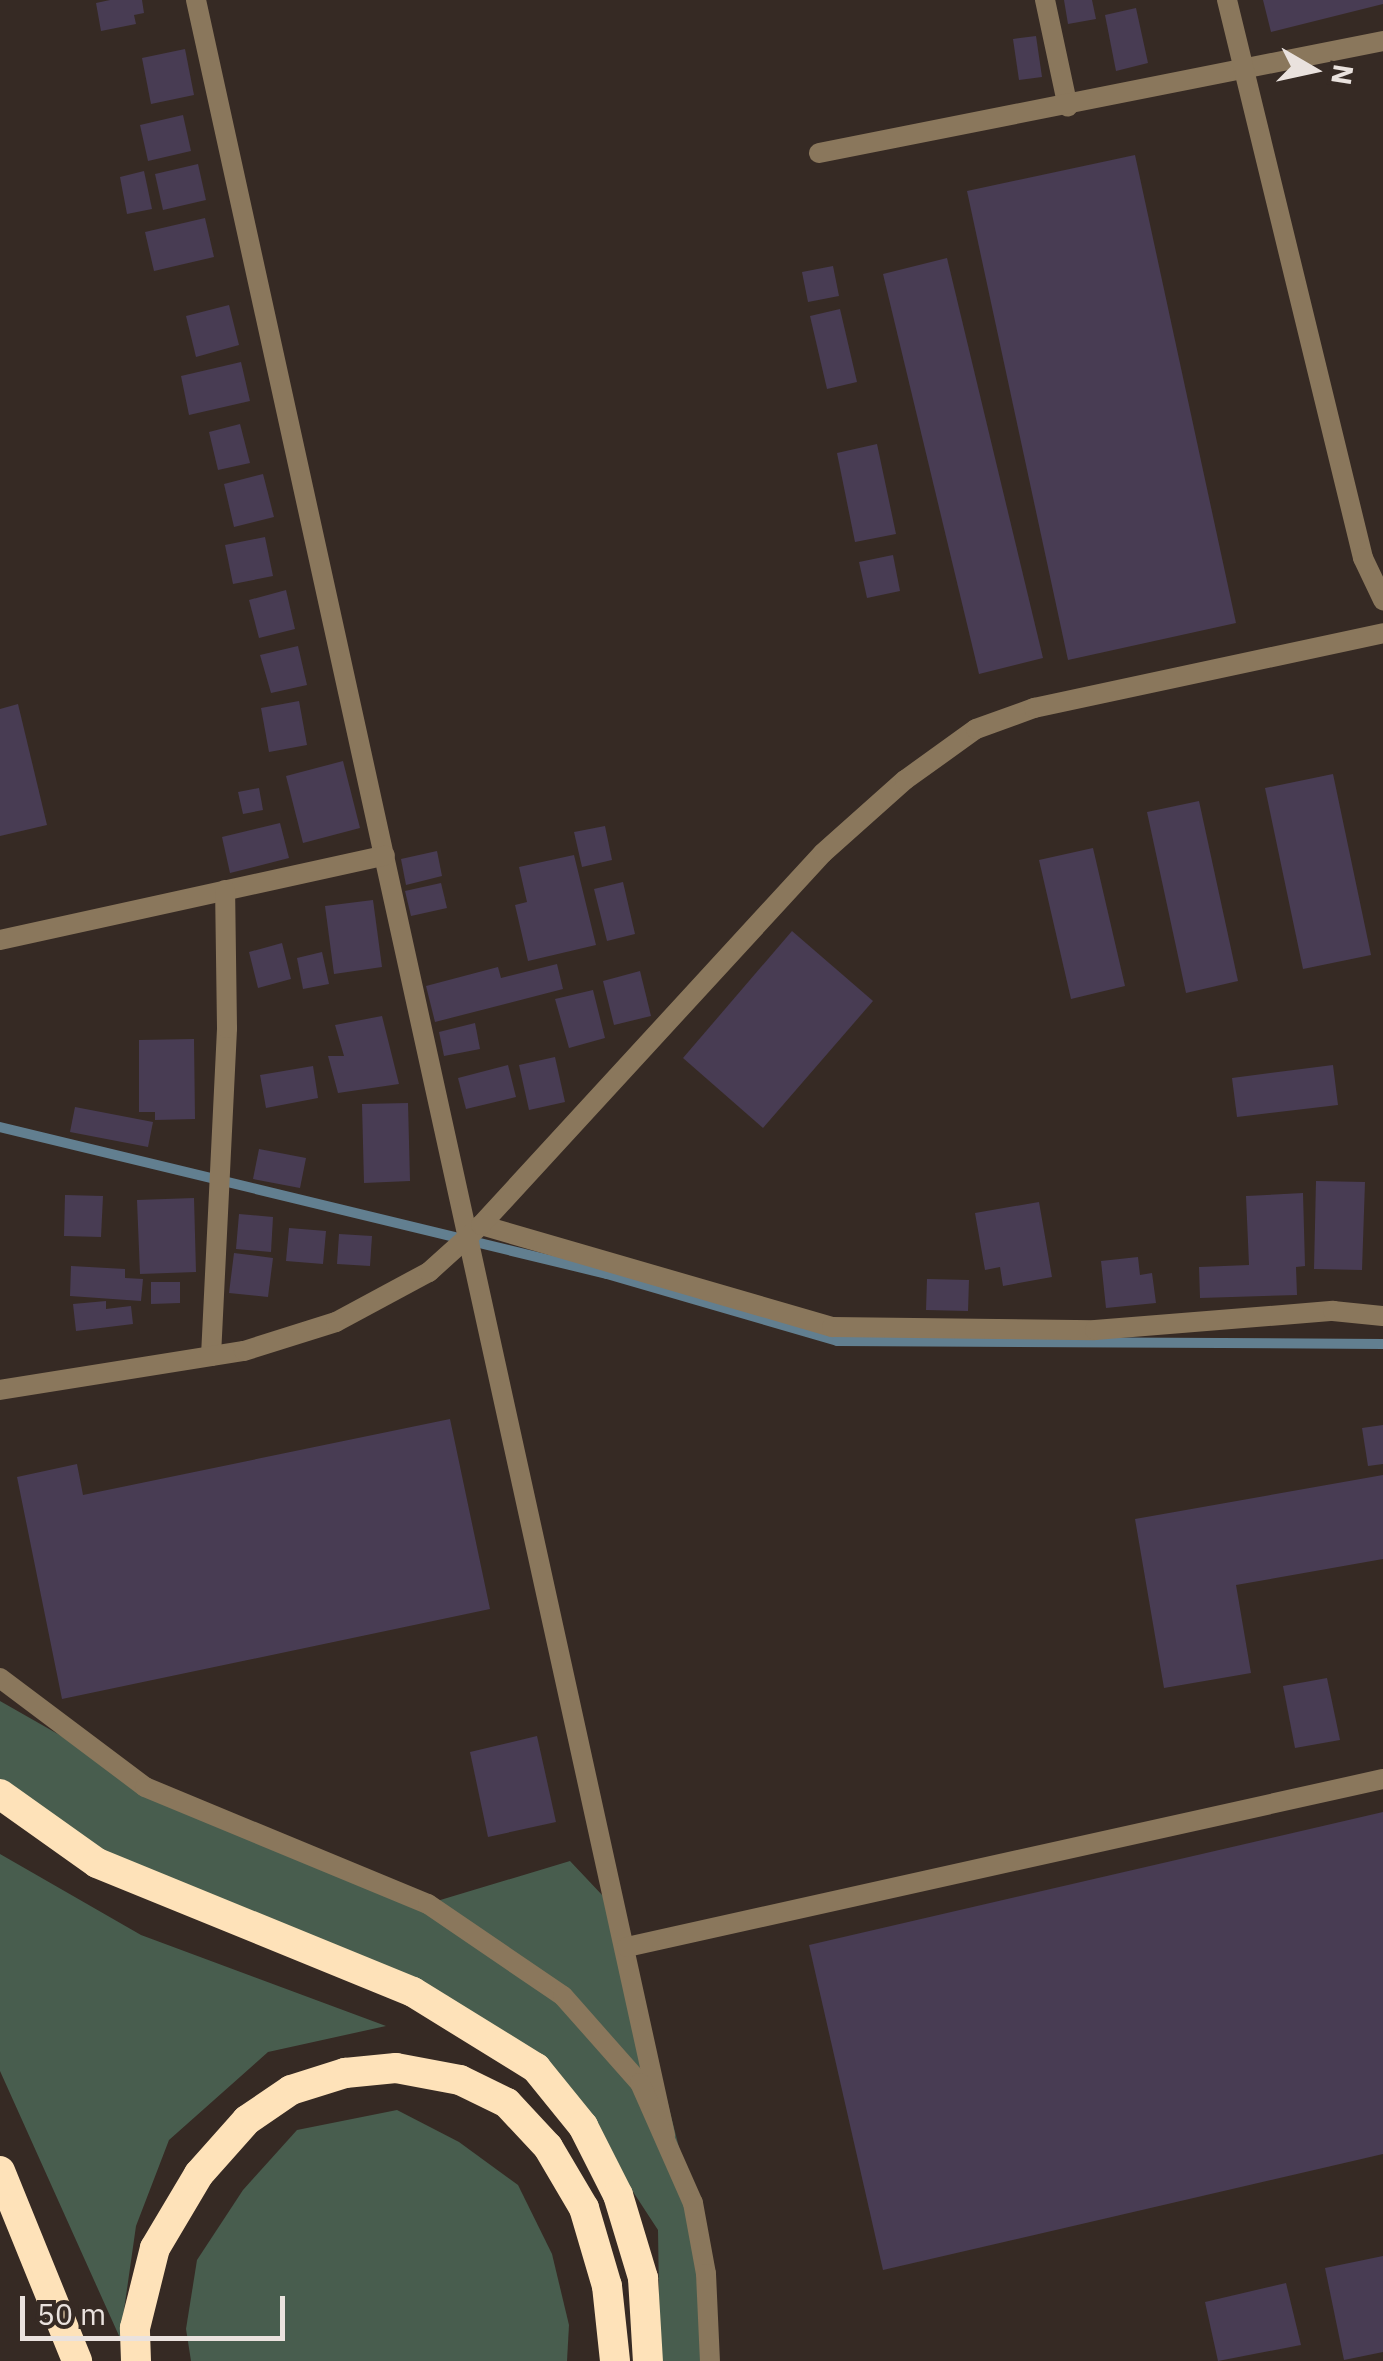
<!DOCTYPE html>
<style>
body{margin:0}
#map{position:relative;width:1383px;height:2361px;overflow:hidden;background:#362a24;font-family:"IBM Plex Sans",sans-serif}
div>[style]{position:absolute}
.green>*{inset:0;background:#485d4e}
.stream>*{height:10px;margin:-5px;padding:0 5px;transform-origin:5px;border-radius:5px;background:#627f90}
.building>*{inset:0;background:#483c53}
.minor>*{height:20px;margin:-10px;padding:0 10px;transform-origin:10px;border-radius:10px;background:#8a775c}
.tertiary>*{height:20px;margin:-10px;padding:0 10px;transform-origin:10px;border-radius:10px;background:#8a775c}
.motorway>*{height:30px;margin:-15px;padding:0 15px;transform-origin:15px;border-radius:15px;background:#fee2b9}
span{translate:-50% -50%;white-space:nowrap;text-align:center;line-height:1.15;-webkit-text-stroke:9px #362a24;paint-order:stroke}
.north{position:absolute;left:1263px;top:20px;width:100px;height:100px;-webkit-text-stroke:8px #362a24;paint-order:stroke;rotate:99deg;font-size:28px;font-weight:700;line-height:40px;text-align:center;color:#eae2de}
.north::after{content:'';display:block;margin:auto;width:35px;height:45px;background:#eae2de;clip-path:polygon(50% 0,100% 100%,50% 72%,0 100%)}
.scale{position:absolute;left:20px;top:2296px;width:265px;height:45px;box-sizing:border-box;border:5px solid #eae2de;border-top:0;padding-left:12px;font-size:30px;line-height:35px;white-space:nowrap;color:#eae2de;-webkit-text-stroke:8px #362a24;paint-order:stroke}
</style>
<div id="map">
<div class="green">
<i style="clip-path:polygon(0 1701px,179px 1803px,427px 1904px,570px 1861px,620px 1914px,693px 2203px,701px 2361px,660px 2361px,658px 2230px,562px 2083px,304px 1948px,71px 1848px,0 1784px)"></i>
<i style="clip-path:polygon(0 1854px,141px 1935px,386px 2026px,268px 2052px,169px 2140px,136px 2226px,120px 2338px,0 2071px)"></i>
<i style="clip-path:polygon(397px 2110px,459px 2142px,518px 2185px,552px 2254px,569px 2325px,567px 2361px,191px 2361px,186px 2329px,197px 2260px,243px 2190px,297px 2130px)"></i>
</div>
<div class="stream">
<i style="left:0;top:1127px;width:625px;rotate:13.61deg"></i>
<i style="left:607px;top:1274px;width:240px;rotate:16.2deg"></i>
<i style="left:837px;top:1341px;width:546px;rotate:0.31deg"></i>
</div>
<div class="building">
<i style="clip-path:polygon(110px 0,142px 0,144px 13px,134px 15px,136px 24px,101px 31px,96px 3px)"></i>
<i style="clip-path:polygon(1064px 0,1092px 0,1096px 19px,1068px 24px)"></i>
<i style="clip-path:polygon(1263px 0,1383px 0,1383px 4px,1271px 32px)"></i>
<i style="clip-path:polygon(1136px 8px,1148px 63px,1116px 71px,1105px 15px)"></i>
<i style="clip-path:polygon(1036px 36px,1042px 77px,1019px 80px,1013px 39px)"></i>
<i style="clip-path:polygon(185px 49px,194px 95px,151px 104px,142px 58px)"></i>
<i style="clip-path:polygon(183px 115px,191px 151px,148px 161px,140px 125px)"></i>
<i style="clip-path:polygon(1135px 155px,1236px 623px,1068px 660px,967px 191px)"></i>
<i style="clip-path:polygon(198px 164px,206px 200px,163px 210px,155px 174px)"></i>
<i style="clip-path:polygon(144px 171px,152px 209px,127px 214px,120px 177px)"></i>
<i style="clip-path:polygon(205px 218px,214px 257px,154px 271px,145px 232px)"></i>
<i style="clip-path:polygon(947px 258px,1043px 658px,979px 674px,883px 274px)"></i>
<i style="clip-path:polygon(833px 266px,839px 296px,808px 302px,802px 272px)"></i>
<i style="clip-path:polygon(229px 305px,239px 345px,196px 357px,186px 316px)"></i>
<i style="clip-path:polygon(840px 309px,857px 382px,827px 389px,810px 316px)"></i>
<i style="clip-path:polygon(241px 362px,250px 401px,189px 415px,181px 376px)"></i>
<i style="clip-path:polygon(240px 424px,250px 463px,218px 470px,209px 432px)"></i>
<i style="clip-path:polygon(877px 444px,896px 534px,855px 542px,837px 453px)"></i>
<i style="clip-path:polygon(263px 474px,274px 517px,234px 527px,224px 484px)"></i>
<i style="clip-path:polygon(265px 537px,273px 576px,233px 584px,225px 545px)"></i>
<i style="clip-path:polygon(893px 555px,900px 591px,867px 598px,859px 562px)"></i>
<i style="clip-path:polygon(286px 590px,295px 629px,259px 638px,249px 600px)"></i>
<i style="clip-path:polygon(298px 646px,307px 685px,271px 693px,260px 655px)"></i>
<i style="clip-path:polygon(299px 701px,307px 745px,269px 752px,261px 708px)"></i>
<i style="clip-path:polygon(18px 704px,47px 825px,0 836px,0 709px)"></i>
<i style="clip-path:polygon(343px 761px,360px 828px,303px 843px,286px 776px)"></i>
<i style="clip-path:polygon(1333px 774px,1371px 955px,1303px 969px,1265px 788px)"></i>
<i style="clip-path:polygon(259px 788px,263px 810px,243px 814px,238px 792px)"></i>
<i style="clip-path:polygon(1199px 801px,1238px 981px,1186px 993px,1147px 812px)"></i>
<i style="clip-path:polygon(280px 823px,289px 858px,230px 873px,222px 837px)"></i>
<i style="clip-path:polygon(605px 826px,612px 860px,582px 867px,574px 832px)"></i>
<i style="clip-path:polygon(1093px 848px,1125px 986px,1071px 999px,1039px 860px)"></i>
<i style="clip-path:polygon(437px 851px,442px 876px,406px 885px,401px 859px)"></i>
<i style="clip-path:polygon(574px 855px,596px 945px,528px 961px,515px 905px,527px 902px,519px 867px)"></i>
<i style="clip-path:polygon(623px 882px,635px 934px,607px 941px,594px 889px)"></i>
<i style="clip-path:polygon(441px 883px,447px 908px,411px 916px,405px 891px)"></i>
<i style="clip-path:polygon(373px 900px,382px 967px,334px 974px,325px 906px)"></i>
<i style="clip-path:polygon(792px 931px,873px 1001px,763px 1128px,683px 1058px)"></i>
<i style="clip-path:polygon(282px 943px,291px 979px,258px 988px,249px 952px)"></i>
<i style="clip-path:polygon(322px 952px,329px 984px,303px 989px,297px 958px)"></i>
<i style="clip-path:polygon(557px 964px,563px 989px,435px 1022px,426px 986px,498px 967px,501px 978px)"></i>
<i style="clip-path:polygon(640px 971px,651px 1016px,614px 1025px,603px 981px)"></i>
<i style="clip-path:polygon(593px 990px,605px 1038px,569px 1048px,555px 999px)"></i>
<i style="clip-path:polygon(382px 1016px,399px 1084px,338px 1093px,328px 1056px,344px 1056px,335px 1025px)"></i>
<i style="clip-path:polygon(475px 1023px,480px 1049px,444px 1056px,439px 1032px)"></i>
<i style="clip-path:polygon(194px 1039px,195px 1119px,155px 1120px,155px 1112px,139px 1112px,139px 1040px)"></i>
<i style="clip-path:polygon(555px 1057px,565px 1102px,529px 1110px,519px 1065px)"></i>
<i style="clip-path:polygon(508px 1065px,516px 1097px,466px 1109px,458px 1078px)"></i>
<i style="clip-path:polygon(1333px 1065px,1338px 1105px,1237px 1117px,1232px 1078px)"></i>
<i style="clip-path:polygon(313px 1066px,318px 1098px,266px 1108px,260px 1075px)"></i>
<i style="clip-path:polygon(408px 1103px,410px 1181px,364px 1183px,362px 1104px)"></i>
<i style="clip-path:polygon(75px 1107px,153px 1122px,148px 1147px,70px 1132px)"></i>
<i style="clip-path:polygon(259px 1149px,306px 1158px,300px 1188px,253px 1179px)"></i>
<i style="clip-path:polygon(1316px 1181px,1365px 1182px,1362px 1270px,1314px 1269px)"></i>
<i style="clip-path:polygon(1303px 1193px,1305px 1266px,1296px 1267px,1297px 1295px,1200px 1298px,1199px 1267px,1249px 1265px,1246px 1196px)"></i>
<i style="clip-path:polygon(65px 1195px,103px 1196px,101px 1237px,64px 1236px)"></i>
<i style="clip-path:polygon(194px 1198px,196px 1272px,140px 1274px,137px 1200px)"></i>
<i style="clip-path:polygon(1039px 1202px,1052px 1277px,1003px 1286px,1000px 1267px,985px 1270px,975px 1213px)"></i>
<i style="clip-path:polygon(239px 1214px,273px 1217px,271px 1252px,236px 1249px)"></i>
<i style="clip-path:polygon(289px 1228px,326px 1231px,323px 1264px,286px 1261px)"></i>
<i style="clip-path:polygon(339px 1234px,372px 1236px,370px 1266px,337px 1264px)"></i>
<i style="clip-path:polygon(234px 1253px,273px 1258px,268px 1297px,229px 1293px)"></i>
<i style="clip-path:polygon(1138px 1257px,1140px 1275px,1152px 1273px,1156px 1303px,1106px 1308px,1101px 1261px)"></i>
<i style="clip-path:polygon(71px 1266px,125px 1269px,125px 1278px,143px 1279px,141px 1301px,70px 1296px)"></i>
<i style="clip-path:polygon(927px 1279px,969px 1280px,968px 1311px,926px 1310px)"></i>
<i style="clip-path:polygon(151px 1282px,180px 1282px,180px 1303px,151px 1304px)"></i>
<i style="clip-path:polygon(106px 1301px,106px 1309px,131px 1306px,133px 1324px,76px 1331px,73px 1304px)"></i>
<i style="clip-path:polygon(450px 1419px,490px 1609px,62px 1699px,17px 1477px,77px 1464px,83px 1495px)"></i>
<i style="clip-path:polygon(1383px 1425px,1383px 1464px,1368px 1466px,1362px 1428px)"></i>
<i style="clip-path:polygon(1383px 1475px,1383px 1559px,1236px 1585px,1251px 1673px,1164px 1688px,1135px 1519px)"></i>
<i style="clip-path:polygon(1327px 1678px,1340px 1740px,1295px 1748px,1283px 1686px)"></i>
<i style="clip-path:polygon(537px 1736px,556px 1822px,488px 1837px,470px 1752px)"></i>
<i style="clip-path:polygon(1383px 1812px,1383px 2154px,883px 2270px,809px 1945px)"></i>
<i style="clip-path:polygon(1383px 2256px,1383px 2352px,1344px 2360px,1325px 2268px)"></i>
<i style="clip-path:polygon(1286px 2283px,1301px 2345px,1218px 2361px,1205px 2302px)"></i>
</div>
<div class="minor">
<i style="left:196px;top:0;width:2186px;rotate:77.61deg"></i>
<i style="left:1045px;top:0;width:109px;rotate:77.9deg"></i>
<i style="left:819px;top:153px;width:575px;rotate:-11.23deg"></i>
<i style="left:0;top:940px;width:394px;rotate:-12.4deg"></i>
<i style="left:481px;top:1225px;width:366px;rotate:16.2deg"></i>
<i style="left:832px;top:1327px;width:263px;rotate:0.7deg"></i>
<i style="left:1095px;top:1330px;width:239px;rotate:-4.6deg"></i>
<i style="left:1333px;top:1311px;width:50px;rotate:5.7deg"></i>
<i style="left:211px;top:1356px;width:328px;rotate:-87.2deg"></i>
<i style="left:227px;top:1028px;width:138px;rotate:-90.8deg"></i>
<i style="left:0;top:1678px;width:181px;rotate:36.9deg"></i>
<i style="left:145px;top:1787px;width:306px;rotate:22.5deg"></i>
<i style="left:428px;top:1904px;width:163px;rotate:34.3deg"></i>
<i style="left:563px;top:1996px;width:116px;rotate:48.5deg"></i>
<i style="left:640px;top:2083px;width:131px;rotate:66.2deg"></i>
<i style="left:693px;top:2203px;width:72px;rotate:79.6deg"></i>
<i style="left:706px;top:2274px;width:87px;rotate:87.4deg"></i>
<i style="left:627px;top:1947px;width:774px;rotate:-12.53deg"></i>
</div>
<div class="tertiary">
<i style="left:1227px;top:0;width:574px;rotate:76.3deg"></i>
<i style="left:1363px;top:558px;width:47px;rotate:64.5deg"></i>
<i style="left:0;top:1390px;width:247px;rotate:-9.1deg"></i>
<i style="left:244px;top:1351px;width:96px;rotate:-17.5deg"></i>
<i style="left:336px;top:1322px;width:106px;rotate:-28.3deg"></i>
<i style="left:429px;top:1272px;width:70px;rotate:-42.1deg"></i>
<i style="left:481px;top:1225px;width:505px;rotate:-47.41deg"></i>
<i style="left:823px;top:853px;width:110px;rotate:-41.7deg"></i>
<i style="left:905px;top:780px;width:87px;rotate:-35.7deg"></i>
<i style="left:976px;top:729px;width:62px;rotate:-19.9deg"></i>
<i style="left:1034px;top:708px;width:357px;rotate:-12.1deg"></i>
</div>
<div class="motorway">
<i style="left:0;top:1794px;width:119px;rotate:35.4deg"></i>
<i style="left:97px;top:1863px;width:341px;rotate:22.2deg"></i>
<i style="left:413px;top:1992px;width:145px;rotate:31.7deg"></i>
<i style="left:536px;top:2068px;width:75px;rotate:51deg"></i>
<i style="left:583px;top:2126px;width:77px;rotate:63.1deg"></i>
<i style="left:618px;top:2195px;width:87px;rotate:73.2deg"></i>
<i style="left:643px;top:2278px;width:83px;rotate:86.6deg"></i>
<i style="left:0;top:2171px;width:205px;rotate:67.9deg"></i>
<i style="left:136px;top:2361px;width:33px;rotate:-92deg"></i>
<i style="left:135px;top:2328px;width:82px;rotate:-76deg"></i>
<i style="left:155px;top:2248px;width:86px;rotate:-59.3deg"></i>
<i style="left:199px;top:2174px;width:72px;rotate:-48.4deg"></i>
<i style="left:247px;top:2120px;width:53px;rotate:-34.3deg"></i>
<i style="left:291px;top:2090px;width:57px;rotate:-17.5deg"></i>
<i style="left:345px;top:2073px;width:51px;rotate:-5.6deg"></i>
<i style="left:396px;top:2068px;width:65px;rotate:10.6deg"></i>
<i style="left:460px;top:2080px;width:52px;rotate:26.1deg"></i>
<i style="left:507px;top:2103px;width:60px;rotate:47deg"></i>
<i style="left:548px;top:2147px;width:71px;rotate:59.5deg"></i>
<i style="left:584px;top:2208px;width:81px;rotate:73.6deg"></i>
<i style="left:607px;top:2286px;width:75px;rotate:83.9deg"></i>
</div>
<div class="north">N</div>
<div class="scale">50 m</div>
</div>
